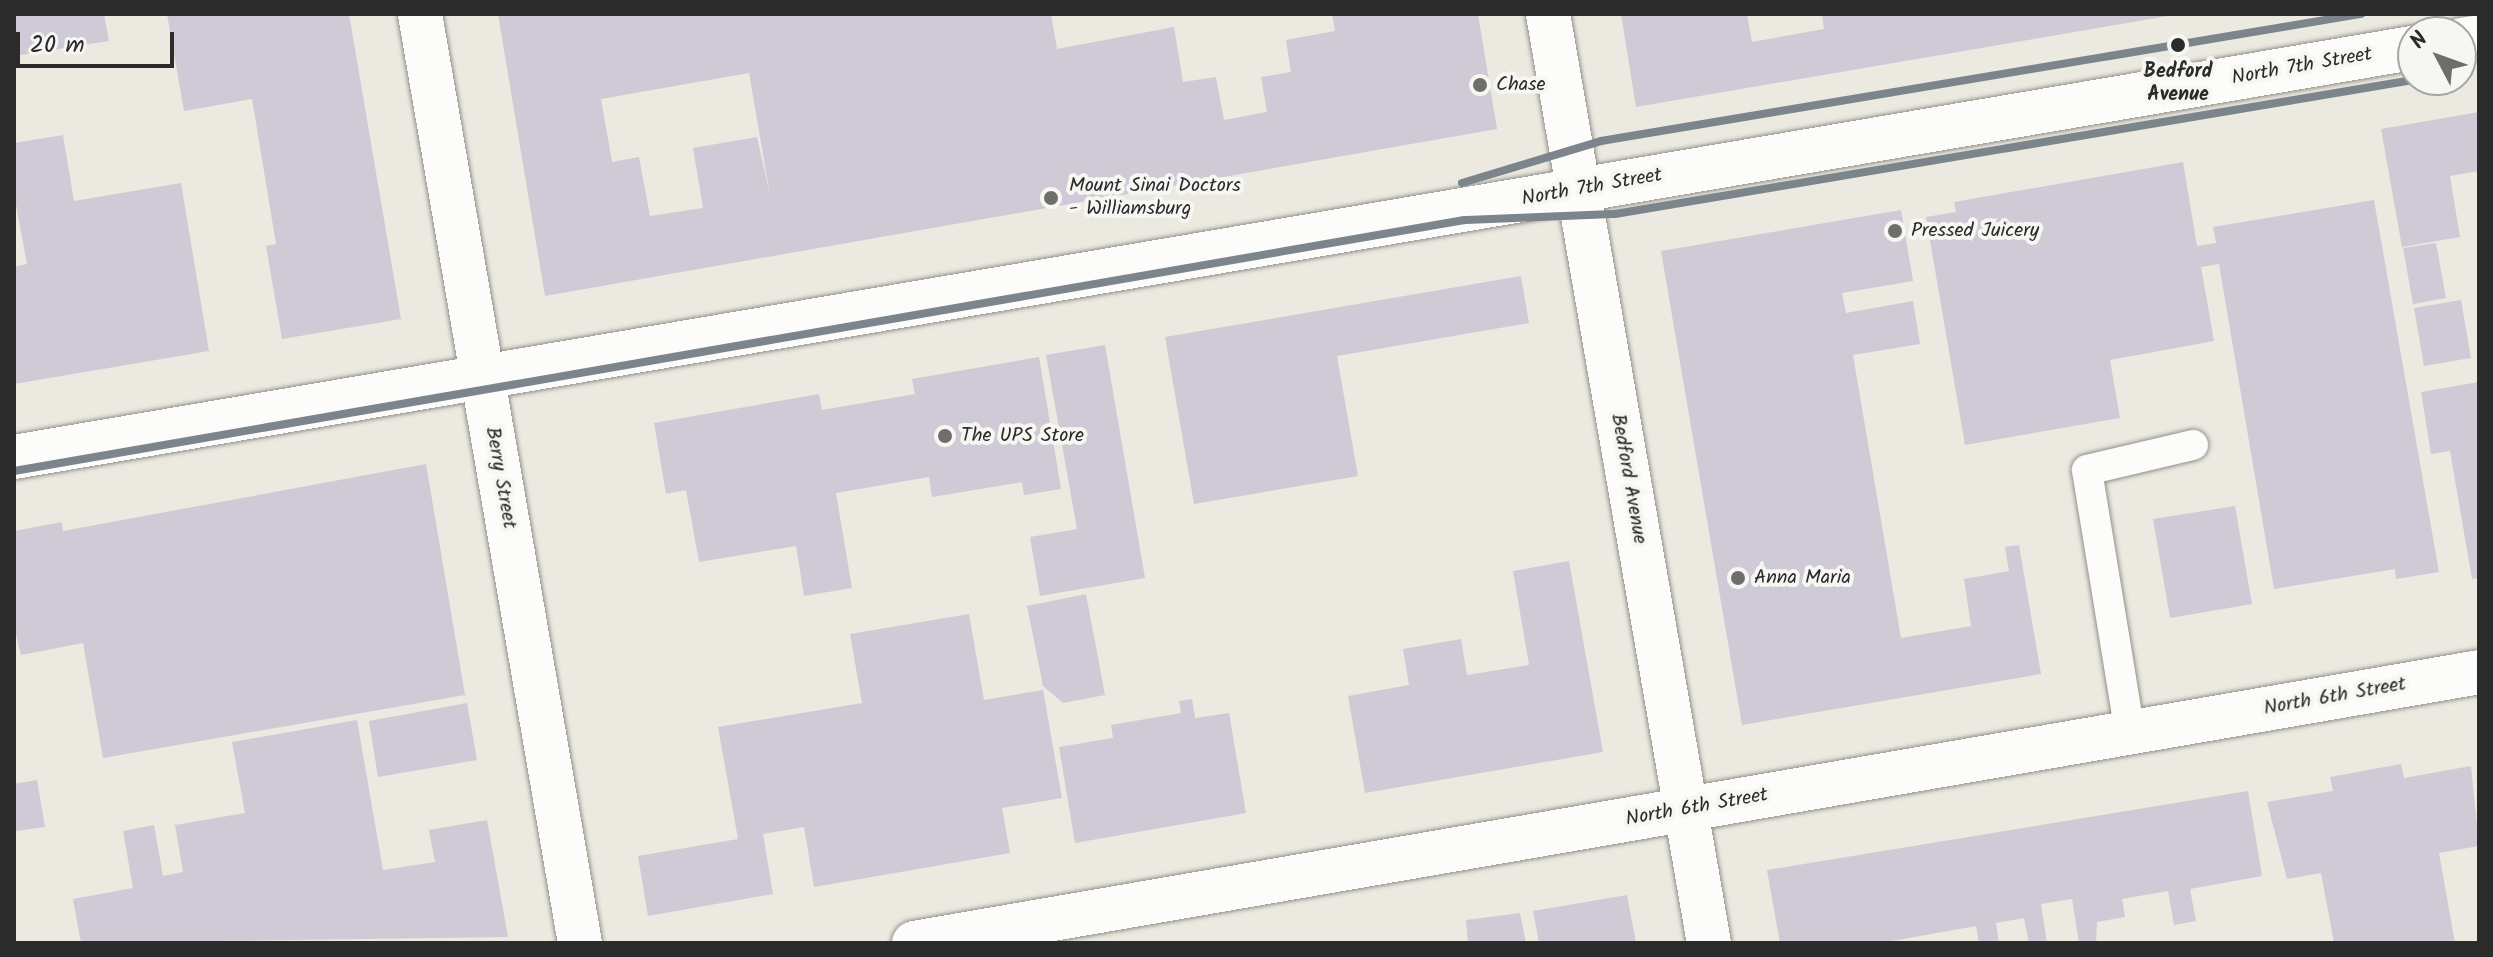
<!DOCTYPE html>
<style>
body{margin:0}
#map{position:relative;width:2493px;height:957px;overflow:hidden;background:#ece9e0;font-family:Kalam,sans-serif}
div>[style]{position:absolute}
.building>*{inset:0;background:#cfcad5}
.roads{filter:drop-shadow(0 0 2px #92908b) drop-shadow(0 0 2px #92908b)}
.service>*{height:30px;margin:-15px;padding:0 15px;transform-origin:15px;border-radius:15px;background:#fcfcfa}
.minor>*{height:44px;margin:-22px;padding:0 22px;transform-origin:22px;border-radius:22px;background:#fcfcfa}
.metro-1>*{height:8px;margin:-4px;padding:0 4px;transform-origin:4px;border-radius:4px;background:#7c858c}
.dots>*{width:22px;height:22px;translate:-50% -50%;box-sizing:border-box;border:4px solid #f6f6f2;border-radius:50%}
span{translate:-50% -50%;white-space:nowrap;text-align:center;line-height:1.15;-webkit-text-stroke:8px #f6f6f2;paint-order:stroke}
.street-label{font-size:20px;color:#2b2b2b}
.stop-label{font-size:20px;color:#2b2b2b;font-weight:700}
.poi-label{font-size:20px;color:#2b2b2b}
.left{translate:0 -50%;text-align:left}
.frame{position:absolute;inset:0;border:16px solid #2b2b2b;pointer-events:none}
.north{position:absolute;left:2397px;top:16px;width:80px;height:80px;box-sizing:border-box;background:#f6f6f2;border:2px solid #a5a5a2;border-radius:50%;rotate:311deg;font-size:22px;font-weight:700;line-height:32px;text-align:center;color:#2b2b2b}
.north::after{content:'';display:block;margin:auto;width:28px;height:36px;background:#6f6e6a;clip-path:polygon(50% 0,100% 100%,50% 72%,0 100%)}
.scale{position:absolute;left:16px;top:32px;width:158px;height:36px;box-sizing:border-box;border:4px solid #2b2b2b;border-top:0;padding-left:10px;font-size:24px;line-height:28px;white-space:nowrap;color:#2b2b2b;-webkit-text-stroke:6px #f6f6f2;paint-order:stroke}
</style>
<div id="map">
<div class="building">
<i style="clip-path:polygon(14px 14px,104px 14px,109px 41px,14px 56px)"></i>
<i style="clip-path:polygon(167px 14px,349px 14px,401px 319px,282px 339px,266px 246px,276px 244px,252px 99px,184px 111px)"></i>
<i style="clip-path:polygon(evenodd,498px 14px,1051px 14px,1057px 49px,1174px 27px,1183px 82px,1216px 77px,1224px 120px,1267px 112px,1261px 77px,1291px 72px,1286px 40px,1335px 31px,1332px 14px,1478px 14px,1497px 129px,545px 296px,498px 14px,749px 73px,770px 195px,757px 137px,693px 148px,703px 208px,650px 216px,639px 157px,612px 162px,601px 99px,749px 73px)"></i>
<i style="clip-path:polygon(1621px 14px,1747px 14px,1752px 42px,1824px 29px,1822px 14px,2168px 16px,1636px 107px)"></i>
<i style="clip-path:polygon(2479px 112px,2479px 171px,2450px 176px,2460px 237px,2402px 247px,2381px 129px)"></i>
<i style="clip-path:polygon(63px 135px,74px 201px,181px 183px,209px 351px,14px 384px,14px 267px,27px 264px,14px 194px,14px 143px)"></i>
<i style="clip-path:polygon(2183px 162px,2197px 246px,2216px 243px,2213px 227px,2374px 200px,2439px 572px,2396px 579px,2395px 569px,2274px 589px,2219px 264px,2201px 267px,2214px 341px,2110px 360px,2120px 418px,1965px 445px,1926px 217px,1956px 212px,1954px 202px)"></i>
<i style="clip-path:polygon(1901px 210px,1913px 281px,1842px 293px,1846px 313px,1913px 301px,1920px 344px,1853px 355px,1901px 638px,1971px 626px,1964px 579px,2009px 571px,2005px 547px,2019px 545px,2041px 674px,1742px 725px,1661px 251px)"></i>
<i style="clip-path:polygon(2436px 243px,2446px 298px,2413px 304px,2403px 248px)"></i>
<i style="clip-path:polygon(1521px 276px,1529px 323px,1337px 356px,1358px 476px,1194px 504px,1165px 337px)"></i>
<i style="clip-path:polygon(2461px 300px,2471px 358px,2424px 366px,2414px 308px)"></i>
<i style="clip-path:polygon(1105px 345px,1145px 578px,1040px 596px,1030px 537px,1077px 529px,1046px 355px)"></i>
<i style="clip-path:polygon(1039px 357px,1061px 489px,1024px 495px,1022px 482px,932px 497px,929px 477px,836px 493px,852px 588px,804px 596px,796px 546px,699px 562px,686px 490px,666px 494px,654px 423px,819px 394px,822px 410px,915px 394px,912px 379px)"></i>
<i style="clip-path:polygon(2479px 382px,2479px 578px,2472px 579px,2450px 451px,2431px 454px,2421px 392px)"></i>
<i style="clip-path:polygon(426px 464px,465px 695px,103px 758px,83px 643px,21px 655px,14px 626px,14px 531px,62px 522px,63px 531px)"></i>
<i style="clip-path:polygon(2235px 506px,2252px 604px,2170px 618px,2153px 519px)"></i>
<i style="clip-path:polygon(1569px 561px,1603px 752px,1365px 793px,1348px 696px,1409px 685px,1403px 649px,1461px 639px,1467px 675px,1529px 665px,1513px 571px)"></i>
<i style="clip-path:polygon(1086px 594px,1105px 695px,1063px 703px,1043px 686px,1027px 606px)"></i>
<i style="clip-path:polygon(969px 614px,984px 700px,1043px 690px,1062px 798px,1002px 808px,1010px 853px,814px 887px,804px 827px,763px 834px,773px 894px,648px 916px,638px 856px,738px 839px,718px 727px,862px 703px,850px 634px)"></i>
<i style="clip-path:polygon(1192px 699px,1195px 718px,1229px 713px,1246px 813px,1075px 843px,1059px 747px,1113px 738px,1111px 725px,1181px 713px,1179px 701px)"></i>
<i style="clip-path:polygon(467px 703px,477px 760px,378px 777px,369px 721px)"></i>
<i style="clip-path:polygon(357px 720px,383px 870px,435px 862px,429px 830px,487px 820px,508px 937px,81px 943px,73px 899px,133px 888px,123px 831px,154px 825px,163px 876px,183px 872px,175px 825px,245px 813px,232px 742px)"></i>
<i style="clip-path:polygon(2401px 764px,2404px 778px,2471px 766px,2479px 846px,2439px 853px,2455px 943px,2334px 943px,2321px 873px,2287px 879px,2267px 802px,2333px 791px,2330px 777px)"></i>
<i style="clip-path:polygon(37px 780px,45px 827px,16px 831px,14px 784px)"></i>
<i style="clip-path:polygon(2248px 791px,2262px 876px,2190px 889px,2196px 921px,2174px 925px,2168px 891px,2122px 899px,2125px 917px,2097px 922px,2096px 943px,2079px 943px,2072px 899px,2041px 904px,2047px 943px,2029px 943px,2024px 918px,1996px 923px,1999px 943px,1979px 943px,1976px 926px,1881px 943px,1780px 943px,1767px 870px)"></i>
<i style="clip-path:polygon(1627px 895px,1636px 943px,1539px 943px,1533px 911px)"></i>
<i style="clip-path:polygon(1520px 913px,1526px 943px,1468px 943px,1466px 920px)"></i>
</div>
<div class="roads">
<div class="service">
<i style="left:2130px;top:733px;width:266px;rotate:-99.3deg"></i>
<i style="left:2087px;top:470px;width:109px;rotate:-13.3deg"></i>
</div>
<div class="minor">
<i style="left:420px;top:14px;width:943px;rotate:80.23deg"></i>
<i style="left:1548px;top:14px;width:943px;rotate:80.17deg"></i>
<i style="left:2461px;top:40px;width:18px;rotate:-9deg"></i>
<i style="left:14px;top:457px;width:2434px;rotate:-9.68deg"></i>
<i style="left:914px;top:943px;width:1588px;rotate:-9.82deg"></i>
</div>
</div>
<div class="metro-1">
<i style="left:1462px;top:183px;width:145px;rotate:-16.8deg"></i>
<i style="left:1601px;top:141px;width:771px;rotate:-9.49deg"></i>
<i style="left:14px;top:471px;width:1472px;rotate:-9.82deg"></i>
<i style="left:1464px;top:220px;width:151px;rotate:-2.3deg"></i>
<i style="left:1615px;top:214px;width:809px;rotate:-9.53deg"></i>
</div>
<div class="dots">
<i style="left:2178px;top:45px;background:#2b2b2b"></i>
<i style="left:1480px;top:85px;background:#6f6e6a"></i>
<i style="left:1051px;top:198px;background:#6f6e6a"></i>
<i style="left:1895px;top:231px;background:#6f6e6a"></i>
<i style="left:945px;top:436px;background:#6f6e6a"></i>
<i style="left:1738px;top:578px;background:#6f6e6a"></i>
</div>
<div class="street-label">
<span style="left:2302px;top:67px;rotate:-10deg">North 7th Street</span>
<span style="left:1592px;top:188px;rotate:-10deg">North 7th Street</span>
<span style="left:500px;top:478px;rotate:80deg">Berry Street</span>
<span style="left:1628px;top:479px;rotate:80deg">Bedford Avenue</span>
<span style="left:2335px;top:697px;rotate:-10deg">North 6th Street</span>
<span style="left:1697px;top:808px;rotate:-10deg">North 6th Street</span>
</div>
<div class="stop-label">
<span style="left:2178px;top:84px">Bedford<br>Avenue</span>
</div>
<div class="poi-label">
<span class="left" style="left:1496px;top:85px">Chase</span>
<span class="left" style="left:1069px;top:198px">Mount Sinai Doctors<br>- Williamsburg</span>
<span class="left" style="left:1911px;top:231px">Pressed Juicery</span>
<span class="left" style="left:961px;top:436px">The UPS Store</span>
<span class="left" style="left:1754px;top:578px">Anna Maria</span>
</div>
<div class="frame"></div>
<div class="north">N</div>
<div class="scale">20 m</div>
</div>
